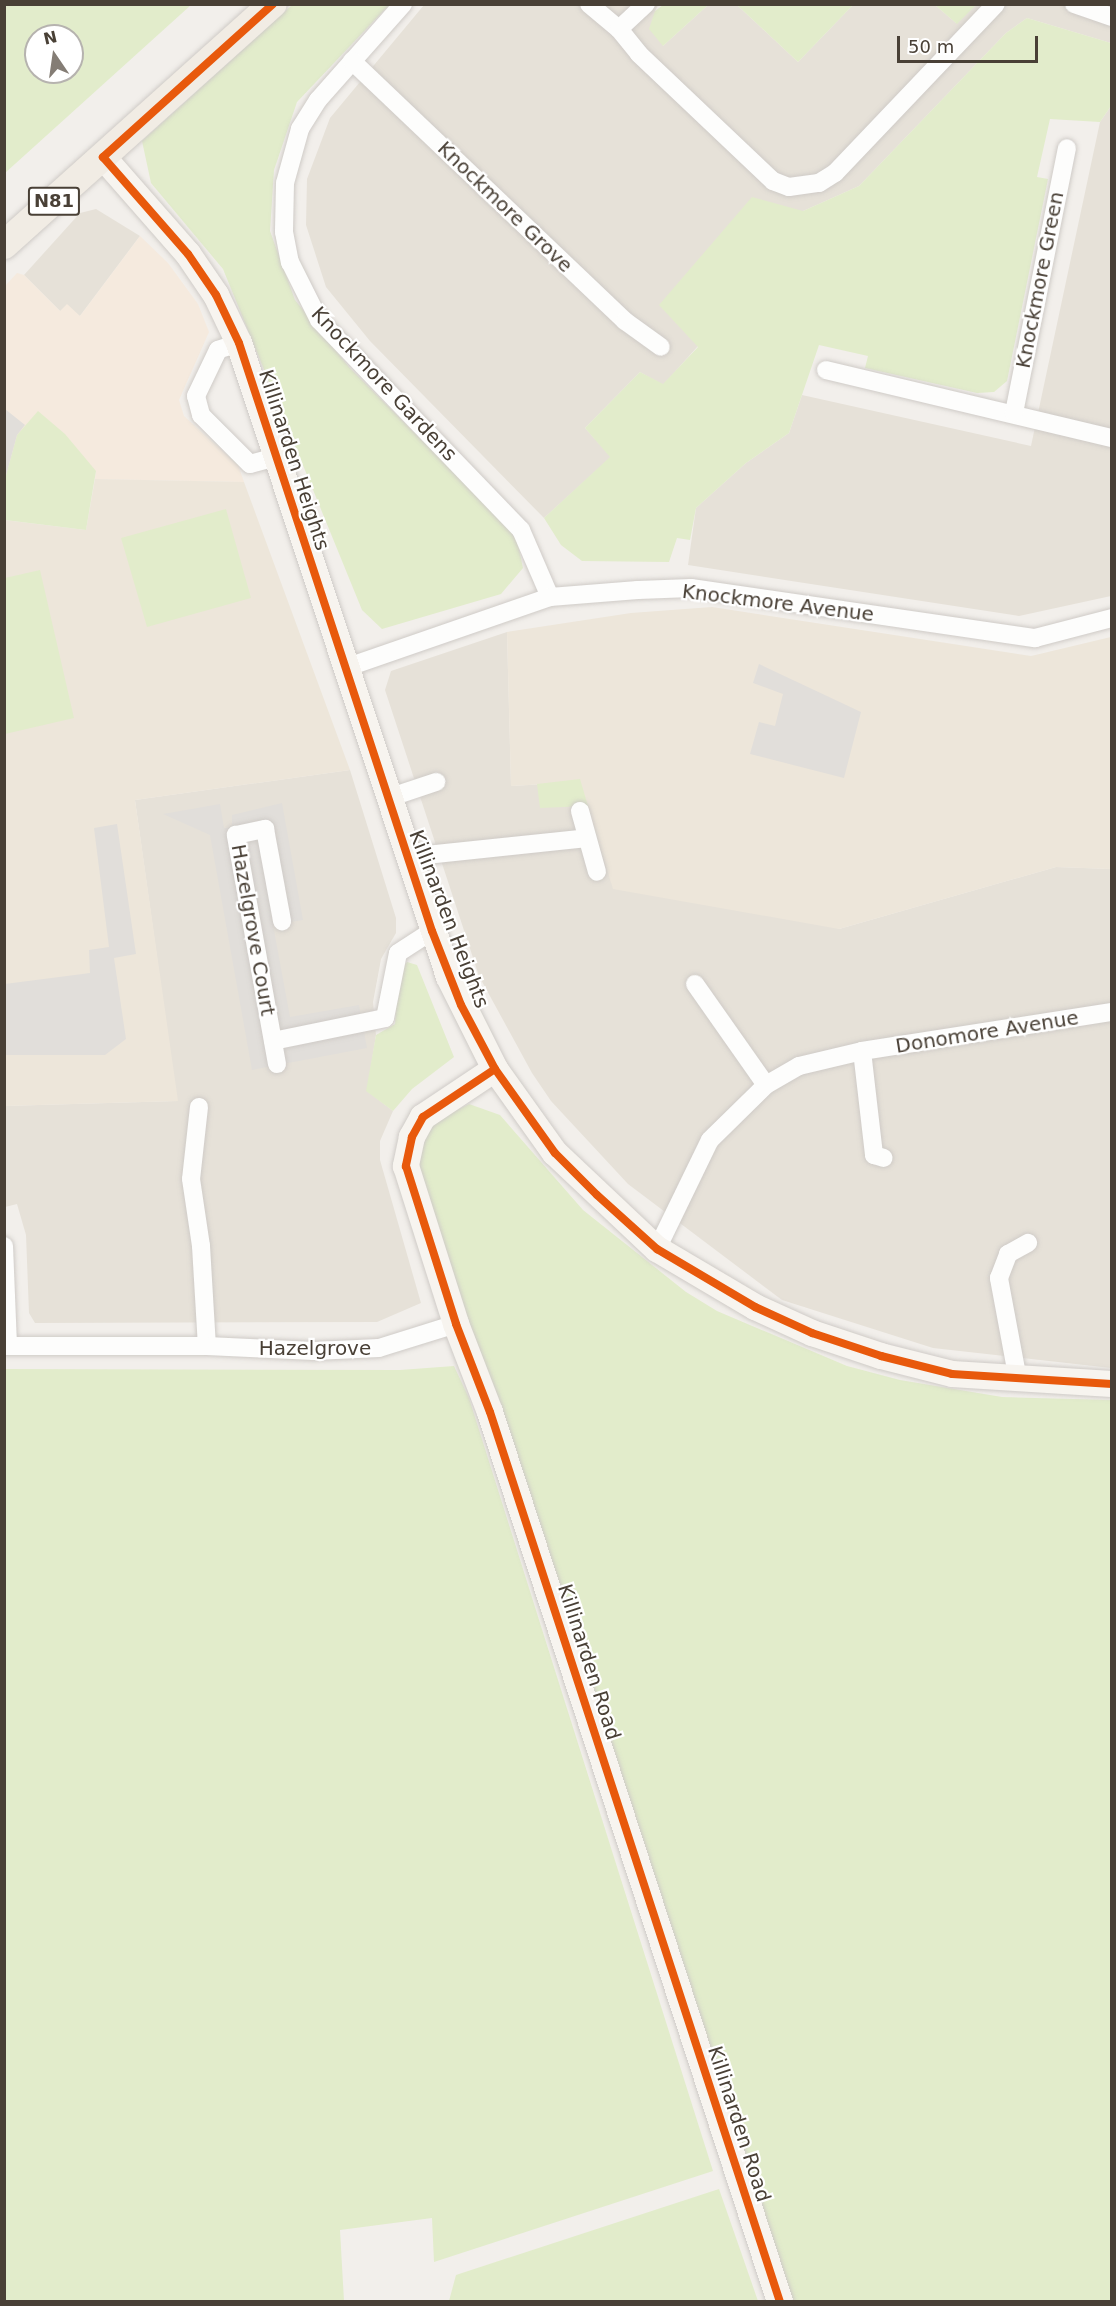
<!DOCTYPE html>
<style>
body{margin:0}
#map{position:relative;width:1116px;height:2306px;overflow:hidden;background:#f2efeb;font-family:"DejaVu Sans",sans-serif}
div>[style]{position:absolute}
.residential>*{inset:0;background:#e6e1d8}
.commercial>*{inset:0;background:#f5eade}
.education>*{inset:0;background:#ede6da}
.green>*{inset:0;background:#e2eccb}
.parking>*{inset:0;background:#e1deda}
.roads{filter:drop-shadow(0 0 2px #cfcbc7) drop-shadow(0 0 2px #cfcbc7)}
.street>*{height:18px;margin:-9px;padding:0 9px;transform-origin:9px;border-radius:9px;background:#fdfdfc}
.secondary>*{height:26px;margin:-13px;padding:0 13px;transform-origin:13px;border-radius:13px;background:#f7f4ef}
.primary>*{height:28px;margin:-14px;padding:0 14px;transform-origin:14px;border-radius:14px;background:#f1ece4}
.cycleway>*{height:8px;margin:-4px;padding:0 4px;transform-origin:4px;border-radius:4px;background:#e8590c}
span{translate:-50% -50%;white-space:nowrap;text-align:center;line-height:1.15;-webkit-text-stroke:4.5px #fff;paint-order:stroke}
.shield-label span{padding:2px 4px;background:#fff;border:2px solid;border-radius:4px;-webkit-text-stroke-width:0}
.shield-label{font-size:18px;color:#494036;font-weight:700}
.street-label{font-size:20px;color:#494036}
.frame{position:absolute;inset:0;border:6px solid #494036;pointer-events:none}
.north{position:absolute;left:24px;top:24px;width:60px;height:60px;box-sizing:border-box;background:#fff;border:2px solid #b6b3af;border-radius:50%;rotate:347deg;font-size:16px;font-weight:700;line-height:24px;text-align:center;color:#494036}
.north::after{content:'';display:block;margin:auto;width:21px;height:27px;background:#847d75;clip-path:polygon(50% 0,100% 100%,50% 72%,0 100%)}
.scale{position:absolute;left:897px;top:36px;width:141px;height:27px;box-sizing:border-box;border:3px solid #494036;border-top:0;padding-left:8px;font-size:18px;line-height:21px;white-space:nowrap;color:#494036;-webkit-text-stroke:4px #fff;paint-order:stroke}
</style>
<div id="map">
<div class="residential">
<i style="clip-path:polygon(424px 5px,658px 5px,655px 11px,663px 46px,708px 5px,737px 5px,798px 62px,853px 5px,935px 5px,956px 23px,976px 5px,1111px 5px,1111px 43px,1027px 18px,1006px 33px,859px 186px,803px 211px,698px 346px,663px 385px,640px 372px,585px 428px,611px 457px,544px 518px,370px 341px,326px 287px,306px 225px,307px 179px,330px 118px)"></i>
<i style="clip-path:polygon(1111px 106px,1111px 596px,1019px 616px,688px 565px,696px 508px,746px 463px,789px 433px,802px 395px,1031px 446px,1100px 122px)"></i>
<i style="clip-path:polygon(96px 209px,140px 236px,80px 316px,60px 311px,24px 275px,80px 213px)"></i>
<i style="clip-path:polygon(507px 632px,511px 786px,580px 782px,839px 929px,1056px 867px,1111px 869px,1111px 1368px,933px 1348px,782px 1300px,628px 1184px,551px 1101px,532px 1073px,479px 976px,385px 690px,391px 671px)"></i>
<i style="clip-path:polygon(350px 770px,396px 918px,396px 933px,381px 959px,373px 1002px,376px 1035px,367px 1091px,393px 1111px,380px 1141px,380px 1160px,421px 1303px,377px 1322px,35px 1323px,29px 1313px,26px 1235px,17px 1204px,5px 1207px,4px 1106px,177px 1101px,135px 800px)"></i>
</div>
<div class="commercial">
<i style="clip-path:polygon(140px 236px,168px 263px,198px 304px,209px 332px,179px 400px,184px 416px,238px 465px,244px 482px,95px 479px,96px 471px,5px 479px,5px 286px,17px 273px,24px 275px,60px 311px,67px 304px,80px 316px)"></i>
</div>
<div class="education">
<i style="clip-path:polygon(95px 479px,244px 482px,350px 770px,135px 800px,178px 1101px,5px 1106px,4px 520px,86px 530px)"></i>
<i style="clip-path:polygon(712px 607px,1031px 656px,1111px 637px,1111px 869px,1056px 867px,839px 929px,613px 889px,580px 782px,511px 786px,507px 632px,631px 613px)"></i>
</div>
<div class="green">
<i style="clip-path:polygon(evenodd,5px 4px,191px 4px,191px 5px,5px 173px,5px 4px,36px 36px,72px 36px,72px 72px,36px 72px,36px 36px)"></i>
<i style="clip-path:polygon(292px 5px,389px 5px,297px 102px,274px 170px,270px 231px,295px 300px,349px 367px,516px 535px,523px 568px,501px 594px,382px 629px,362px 610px,223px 269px,151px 183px,142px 141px)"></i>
<i style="clip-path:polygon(663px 5px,663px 4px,708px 5px,663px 46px,649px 29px,655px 11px)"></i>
<i style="clip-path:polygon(737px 5px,853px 5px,798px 62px)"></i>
<i style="clip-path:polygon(935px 5px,976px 5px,957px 24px)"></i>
<i style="clip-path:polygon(1027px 18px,1111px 43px,1111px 106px,1100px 122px,1050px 119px,1037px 177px,1048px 179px,1007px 381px,994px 392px,977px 393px,865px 368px,868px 356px,819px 345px,789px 433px,746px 463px,696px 508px,690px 540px,677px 538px,669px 562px,582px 561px,561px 545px,544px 518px,610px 457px,585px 428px,640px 372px,663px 384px,698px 347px,659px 305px,752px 197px,803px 211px,859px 186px,1006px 33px)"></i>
<i style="clip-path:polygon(38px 411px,65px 434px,96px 471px,86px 530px,5px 520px,5px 479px,17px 435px)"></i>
<i style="clip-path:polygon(226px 509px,251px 598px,147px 627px,121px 538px)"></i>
<i style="clip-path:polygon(40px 570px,74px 718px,5px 734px,5px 578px)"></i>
<i style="clip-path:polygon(580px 779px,588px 806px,540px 808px,537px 784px)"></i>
<i style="clip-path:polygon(407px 962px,417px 965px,454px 1057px,412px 1089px,393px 1111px,366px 1091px,376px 1035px,395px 1024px,398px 974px)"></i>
<i style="clip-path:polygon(469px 1104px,500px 1115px,583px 1210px,686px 1292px,717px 1311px,847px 1366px,900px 1380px,1002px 1397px,1111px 1400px,1111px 2301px,793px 2301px,441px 1252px,417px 1168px,422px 1137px,439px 1119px)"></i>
<i style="clip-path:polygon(454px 1366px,469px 1398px,713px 2171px,434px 2262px,432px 2218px,340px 2230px,344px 2301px,5px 2301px,5px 1369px,400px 1370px)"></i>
<i style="clip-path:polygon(719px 2189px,758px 2301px,449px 2301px,456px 2275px)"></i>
</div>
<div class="parking">
<i style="clip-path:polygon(5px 409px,25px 425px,17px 435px,5px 479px)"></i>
<i style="clip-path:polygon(759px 664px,861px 712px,844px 778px,750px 754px,759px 722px,775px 726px,783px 694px,753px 683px)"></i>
<i style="clip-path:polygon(282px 803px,303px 920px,273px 925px,290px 1017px,359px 1005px,367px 1048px,252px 1070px,210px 835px,163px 814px,220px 804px,224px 828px,232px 828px,232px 815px)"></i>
<i style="clip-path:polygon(117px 824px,136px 954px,114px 958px,126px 1039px,105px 1055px,5px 1055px,5px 984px,90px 973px,89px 950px,109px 947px,94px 828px)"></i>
</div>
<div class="roads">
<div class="street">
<i style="left:403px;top:4px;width:128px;rotate:131.5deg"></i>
<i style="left:318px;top:100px;width:34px;rotate:122deg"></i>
<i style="left:300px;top:129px;width:56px;rotate:105.5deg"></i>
<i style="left:285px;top:183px;width:49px;rotate:91.2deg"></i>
<i style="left:284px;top:232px;width:31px;rotate:79deg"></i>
<i style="left:290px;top:262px;width:65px;rotate:63.4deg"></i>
<i style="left:319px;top:320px;width:291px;rotate:46.1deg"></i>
<i style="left:521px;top:530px;width:73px;rotate:66.6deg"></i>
<i style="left:589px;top:4px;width:39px;rotate:40deg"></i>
<i style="left:619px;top:29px;width:32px;rotate:51deg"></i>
<i style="left:639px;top:54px;width:185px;rotate:43.5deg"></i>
<i style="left:773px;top:181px;width:17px;rotate:21deg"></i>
<i style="left:789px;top:187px;width:30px;rotate:-8deg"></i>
<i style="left:819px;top:183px;width:19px;rotate:-32deg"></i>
<i style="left:835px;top:173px;width:233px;rotate:-46.4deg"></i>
<i style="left:1074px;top:4px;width:40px;rotate:18.9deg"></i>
<i style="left:619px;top:29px;width:37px;rotate:-43deg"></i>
<i style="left:352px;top:61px;width:377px;rotate:43.6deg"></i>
<i style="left:625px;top:321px;width:44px;rotate:35.8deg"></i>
<i style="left:239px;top:343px;width:22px;rotate:162deg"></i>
<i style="left:218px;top:350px;width:51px;rotate:115.6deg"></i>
<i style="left:196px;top:396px;width:20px;rotate:75deg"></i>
<i style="left:201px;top:415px;width:69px;rotate:45deg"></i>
<i style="left:250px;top:464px;width:27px;rotate:-15deg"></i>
<i style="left:826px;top:370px;width:294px;rotate:13.4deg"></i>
<i style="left:1014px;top:413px;width:270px;rotate:-78.7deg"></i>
<i style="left:345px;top:668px;width:217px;rotate:-19.1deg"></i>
<i style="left:550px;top:597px;width:88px;rotate:-4.5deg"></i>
<i style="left:638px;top:590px;width:53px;rotate:-2.2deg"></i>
<i style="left:691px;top:588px;width:348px;rotate:8.3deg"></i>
<i style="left:1035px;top:638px;width:80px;rotate:-14.6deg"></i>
<i style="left:388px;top:798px;width:51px;rotate:-18.4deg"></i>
<i style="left:580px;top:811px;width:63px;rotate:74.4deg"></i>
<i style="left:407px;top:857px;width:181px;rotate:-6deg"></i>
<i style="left:695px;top:984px;width:123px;rotate:54.9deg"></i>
<i style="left:273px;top:1041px;width:114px;rotate:-11.6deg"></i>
<i style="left:385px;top:1018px;width:66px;rotate:-78.7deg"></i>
<i style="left:398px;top:953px;width:40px;rotate:-32.9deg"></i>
<i style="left:862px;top:1051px;width:105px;rotate:83.4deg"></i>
<i style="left:874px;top:1155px;width:10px;rotate:17deg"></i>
<i style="left:277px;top:1064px;width:233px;rotate:-100.2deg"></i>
<i style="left:236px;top:835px;width:30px;rotate:-12deg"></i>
<i style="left:265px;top:829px;width:94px;rotate:79.5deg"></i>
<i style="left:199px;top:1107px;width:72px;rotate:96.3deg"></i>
<i style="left:191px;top:1179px;width:68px;rotate:81.5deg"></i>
<i style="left:201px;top:1246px;width:100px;rotate:86.6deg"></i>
<i style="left:4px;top:1246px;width:100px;rotate:87.7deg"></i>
<i style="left:657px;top:1249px;width:121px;rotate:-64.1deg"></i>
<i style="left:710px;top:1140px;width:78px;rotate:-44.5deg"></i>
<i style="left:766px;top:1085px;width:38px;rotate:-30deg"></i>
<i style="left:799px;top:1066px;width:65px;rotate:-13.4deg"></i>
<i style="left:862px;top:1051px;width:253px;rotate:-8.9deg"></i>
<i style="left:4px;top:1346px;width:203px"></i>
<i style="left:207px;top:1346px;width:107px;rotate:2.7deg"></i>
<i style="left:314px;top:1351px;width:65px;rotate:-2.6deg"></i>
<i style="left:379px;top:1348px;width:81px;rotate:-17.3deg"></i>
<i style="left:1018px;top:1380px;width:104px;rotate:-100.6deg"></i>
<i style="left:999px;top:1278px;width:26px;rotate:-69deg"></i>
<i style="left:1008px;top:1254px;width:23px;rotate:-29deg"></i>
</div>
<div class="secondary">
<i style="left:103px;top:157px;width:129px;rotate:48.8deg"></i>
<i style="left:188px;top:254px;width:50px;rotate:55.7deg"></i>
<i style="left:216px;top:295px;width:53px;rotate:64.4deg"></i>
<i style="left:239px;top:343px;width:668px;rotate:71.67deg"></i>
<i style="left:449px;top:977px;width:103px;rotate:63.4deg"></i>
<i style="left:495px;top:1069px;width:103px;rotate:54.5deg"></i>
<i style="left:555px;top:1153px;width:140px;rotate:43.3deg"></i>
<i style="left:657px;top:1249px;width:114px;rotate:30.6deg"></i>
<i style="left:755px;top:1307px;width:63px;rotate:24.5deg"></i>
<i style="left:812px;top:1333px;width:73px;rotate:18.4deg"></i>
<i style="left:881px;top:1356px;width:73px;rotate:14.2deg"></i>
<i style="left:952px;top:1374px;width:160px;rotate:3.6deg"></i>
<i style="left:495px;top:1069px;width:87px;rotate:146.3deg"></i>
<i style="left:423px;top:1117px;width:23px;rotate:119deg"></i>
<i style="left:412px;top:1137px;width:30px;rotate:102deg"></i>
<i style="left:406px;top:1166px;width:166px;rotate:72.4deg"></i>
<i style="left:456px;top:1324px;width:94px;rotate:68.9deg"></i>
<i style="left:490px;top:1412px;width:936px;rotate:71.95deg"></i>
</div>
<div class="primary">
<i style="left:4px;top:245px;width:361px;rotate:-41.9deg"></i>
</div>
</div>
<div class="cycleway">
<i style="left:273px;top:4px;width:229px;rotate:138deg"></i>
<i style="left:103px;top:157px;width:129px;rotate:48.8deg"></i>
<i style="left:188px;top:254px;width:50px;rotate:55.7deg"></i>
<i style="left:216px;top:295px;width:53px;rotate:64.4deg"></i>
<i style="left:239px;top:343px;width:619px;rotate:71.83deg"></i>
<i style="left:432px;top:931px;width:79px;rotate:68.6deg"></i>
<i style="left:461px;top:1005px;width:72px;rotate:62deg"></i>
<i style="left:495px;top:1069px;width:103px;rotate:54.5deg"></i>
<i style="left:555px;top:1153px;width:59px;rotate:45deg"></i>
<i style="left:597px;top:1195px;width:81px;rotate:42deg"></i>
<i style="left:657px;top:1249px;width:114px;rotate:30.6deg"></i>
<i style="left:755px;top:1307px;width:63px;rotate:24.5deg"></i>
<i style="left:812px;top:1333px;width:73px;rotate:18.4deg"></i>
<i style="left:881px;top:1356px;width:73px;rotate:14.2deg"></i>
<i style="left:952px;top:1374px;width:160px;rotate:3.6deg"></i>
<i style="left:495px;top:1069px;width:87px;rotate:146.3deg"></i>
<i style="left:423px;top:1117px;width:23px;rotate:119deg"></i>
<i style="left:412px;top:1137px;width:30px;rotate:102deg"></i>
<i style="left:406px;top:1166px;width:166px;rotate:72.4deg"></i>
<i style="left:456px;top:1324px;width:94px;rotate:68.9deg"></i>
<i style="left:490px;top:1412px;width:936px;rotate:71.95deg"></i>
</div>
<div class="shield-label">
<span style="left:54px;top:201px">N81</span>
</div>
<div class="street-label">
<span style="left:505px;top:207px;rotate:44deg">Knockmore Grove</span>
<span style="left:1040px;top:280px;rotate:-79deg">Knockmore Green</span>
<span style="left:384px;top:384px;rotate:47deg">Knockmore Gardens</span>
<span style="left:294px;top:460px;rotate:72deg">Killinarden Heights</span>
<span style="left:778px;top:603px;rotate:7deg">Knockmore Avenue</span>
<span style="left:449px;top:919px;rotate:69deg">Killinarden Heights</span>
<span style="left:253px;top:930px;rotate:80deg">Hazelgrove Court</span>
<span style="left:987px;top:1032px;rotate:-9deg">Donomore Avenue</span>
<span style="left:315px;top:1348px">Hazelgrove</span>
<span style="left:589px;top:1662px;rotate:72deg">Killinarden Road</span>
<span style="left:739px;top:2124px;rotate:72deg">Killinarden Road</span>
</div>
<div class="frame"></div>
<div class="north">N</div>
<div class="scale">50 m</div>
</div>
